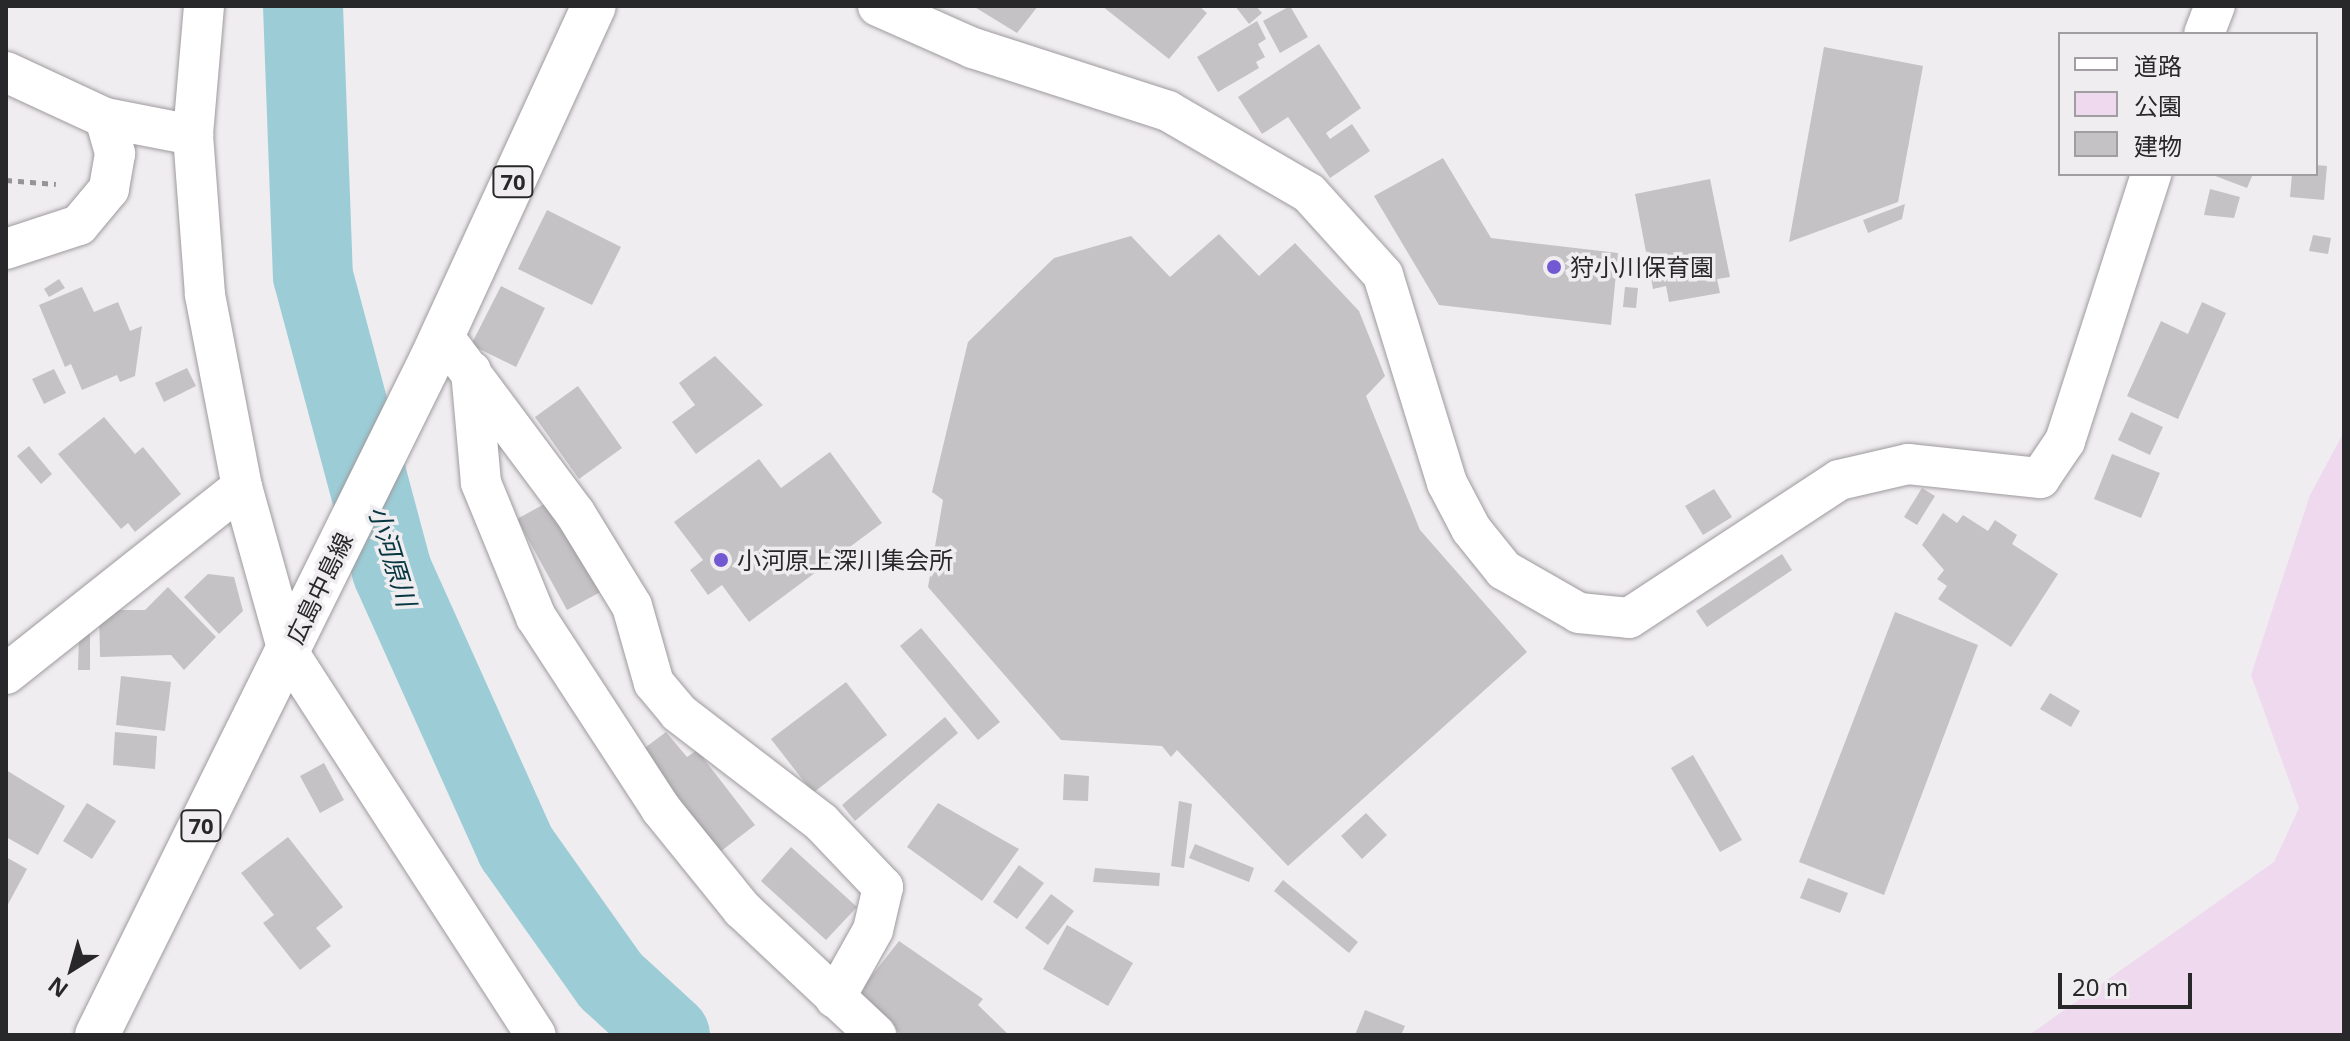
<!DOCTYPE html>
<meta charset="utf-8">
<style>
body{margin:0}
#map{position:relative;width:2350px;height:1041px;overflow:hidden;background:#f0edf0;font-family:"Noto Sans","Noto Sans JP",sans-serif}
div>[style]{position:absolute}
.green>*{inset:0;background:#eed9ef}
.river>*{height:80px;margin:-40px;padding:0 40px;transform-origin:40px;border-radius:40px;background:#9ccdd7}
.building>*{inset:0;background:#c4c2c4}
.path>*{height:5px;margin-top:-2.5px;transform-origin:0;background:repeating-linear-gradient(90deg,#969497 0 6px,transparent 0 12px)}
.roads{filter:drop-shadow(0 0 2px #9e9b9e) drop-shadow(0 0 2px #9e9b9e)}
.minor>*{height:40px;margin:-20px;padding:0 20px;transform-origin:20px;border-radius:20px;background:#fff}
.primary>*{height:44px;margin:-22px;padding:0 22px;transform-origin:22px;border-radius:22px;background:#fff}
.dots>*{width:22px;height:22px;translate:-50% -50%;box-sizing:border-box;border:4px solid #f0edf0;border-radius:50%}
span{translate:-50% -50%;white-space:nowrap;text-align:center;line-height:1.15;-webkit-text-stroke:7px #f0edf0;paint-order:stroke}
.shield-label span{padding:2px 6px;background:#f0edf0;border:2px solid;border-radius:6px;-webkit-text-stroke-width:0}
.shield-label{font-size:22px;color:#282729;font-weight:700}
.poi-label{font-size:24px;color:#282729}
.left{translate:0 -50%;text-align:left}
.street-label{font-size:24px;color:#282729}
.water-label{font-size:26px;color:#06363f;font-style:italic}
.frame{position:absolute;inset:0;border:8px solid #282729;pointer-events:none}
.legend{position:absolute;left:2058px;top:32px;width:260px;height:144px;box-sizing:border-box;background:#f0edf0;border:2px solid #a09ea0;margin:0;padding:10px 14px;list-style:none;font-size:24px;color:#282729}
.legend li{display:flex;align-items:center;gap:16px;height:40px}
.legend b{width:40px;border:2px solid #a09ea0}
.north{position:absolute;left:32px;top:929px;width:80px;height:80px;-webkit-text-stroke:6px #f0edf0;paint-order:stroke;rotate:217deg;font-size:22px;font-weight:700;line-height:32px;text-align:center;color:#282729}
.north::after{content:'';display:block;margin:auto;width:28px;height:36px;background:#282729;clip-path:polygon(50% 0,100% 100%,50% 72%,0 100%)}
.scale{position:absolute;left:2058px;top:973px;width:134px;height:36px;box-sizing:border-box;border:4px solid #282729;border-top:0;padding-left:10px;font-size:24px;line-height:28px;white-space:nowrap;color:#282729;-webkit-text-stroke:6px #f0edf0;paint-order:stroke}
</style>
<div id="map">
<div class="green">
<i style="clip-path:polygon(2344px 432px,2344px 1035px,2029px 1035px,2274px 862px,2299px 808px,2251px 675px,2310px 495px)"></i>
</div>
<div class="river">
<i style="left:303px;top:6px;width:270px;rotate:87.9deg"></i>
<i style="left:313px;top:276px;width:305px;rotate:75deg"></i>
<i style="left:392px;top:571px;width:303px;rotate:65.8deg"></i>
<i style="left:516px;top:847px;width:164px;rotate:54.7deg"></i>
<i style="left:611px;top:981px;width:80px;rotate:42.5deg"></i>
</div>
<div class="building">
<i style="clip-path:polygon(973px 6px,1038px 6px,1017px 33px)"></i>
<i style="clip-path:polygon(1102px 6px,1199px 6px,1207px 13px,1169px 59px)"></i>
<i style="clip-path:polygon(1235px 6px,1256px 6px,1262px 13px,1249px 24px)"></i>
<i style="clip-path:polygon(1290px 6px,1308px 37px,1280px 53px,1263px 21px)"></i>
<i style="clip-path:polygon(1257px 21px,1266px 39px,1258px 44px,1265px 57px,1256px 62px,1259px 68px,1218px 92px,1197px 57px)"></i>
<i style="clip-path:polygon(1319px 44px,1361px 108px,1326px 133px,1330px 139px,1352px 124px,1370px 151px,1330px 178px,1288px 117px,1262px 134px,1238px 97px)"></i>
<i style="clip-path:polygon(1824px 47px,1923px 66px,1898px 202px,1789px 242px)"></i>
<i style="clip-path:polygon(1443px 158px,1491px 238px,1618px 253px,1611px 325px,1439px 305px,1374px 196px)"></i>
<i style="clip-path:polygon(2316px 165px,2327px 166px,2324px 200px,2290px 197px,2292px 174px,2316px 174px)"></i>
<i style="clip-path:polygon(2210px 174px,2253px 174px,2247px 188px)"></i>
<i style="clip-path:polygon(1710px 179px,1730px 277px,1717px 279px,1720px 293px,1669px 302px,1666px 286px,1653px 289px,1635px 194px)"></i>
<i style="clip-path:polygon(2210px 189px,2240px 197px,2234px 218px,2204px 215px)"></i>
<i style="clip-path:polygon(1905px 204px,1902px 219px,1868px 233px,1863px 220px)"></i>
<i style="clip-path:polygon(547px 210px,621px 247px,592px 305px,518px 269px)"></i>
<i style="clip-path:polygon(1219px 234px,1259px 276px,1295px 243px,1359px 311px,1385px 376px,1366px 396px,1420px 530px,1527px 652px,1288px 866px,1177px 750px,1171px 757px,1162px 746px,1061px 740px,928px 587px,943px 500px,932px 492px,968px 342px,1054px 258px,1131px 236px,1170px 277px)"></i>
<i style="clip-path:polygon(2313px 235px,2331px 238px,2328px 254px,2309px 251px)"></i>
<i style="clip-path:polygon(59px 279px,65px 288px,49px 297px,44px 289px)"></i>
<i style="clip-path:polygon(501px 286px,545px 308px,516px 367px,471px 345px)"></i>
<i style="clip-path:polygon(82px 287px,94px 312px,118px 302px,130px 331px,142px 326px,135px 376px,120px 382px,117px 375px,82px 390px,71px 364px,65px 367px,39px 305px)"></i>
<i style="clip-path:polygon(1625px 287px,1638px 288px,1636px 308px,1623px 307px)"></i>
<i style="clip-path:polygon(2202px 302px,2226px 313px,2178px 419px,2127px 396px,2161px 321px,2188px 334px)"></i>
<i style="clip-path:polygon(715px 356px,763px 405px,696px 454px,672px 422px,695px 405px,679px 383px)"></i>
<i style="clip-path:polygon(187px 368px,196px 386px,164px 402px,155px 383px)"></i>
<i style="clip-path:polygon(54px 369px,66px 393px,44px 404px,32px 379px)"></i>
<i style="clip-path:polygon(578px 386px,622px 448px,579px 479px,535px 417px)"></i>
<i style="clip-path:polygon(2131px 412px,2163px 427px,2150px 455px,2118px 440px)"></i>
<i style="clip-path:polygon(104px 417px,135px 454px,143px 447px,181px 494px,135px 532px,128px 523px,121px 529px,58px 454px)"></i>
<i style="clip-path:polygon(29px 446px,52px 474px,41px 484px,17px 456px)"></i>
<i style="clip-path:polygon(830px 452px,882px 523px,749px 622px,722px 585px,708px 595px,690px 570px,703px 560px,674px 522px,759px 459px,781px 488px)"></i>
<i style="clip-path:polygon(2112px 454px,2160px 473px,2141px 518px,2094px 499px)"></i>
<i style="clip-path:polygon(1922px 488px,1935px 496px,1917px 525px,1904px 517px)"></i>
<i style="clip-path:polygon(1714px 489px,1732px 517px,1703px 535px,1685px 506px)"></i>
<i style="clip-path:polygon(548px 502px,608px 588px,567px 610px,517px 519px)"></i>
<i style="clip-path:polygon(1943px 513px,1957px 523px,1963px 515px,1988px 531px,1995px 520px,2017px 535px,2012px 544px,2058px 574px,2011px 647px,1938px 599px,1947px 586px,1937px 579px,1944px 570px,1922px 545px)"></i>
<i style="clip-path:polygon(1782px 554px,1792px 570px,1707px 627px,1696px 611px)"></i>
<i style="clip-path:polygon(208px 574px,234px 577px,243px 611px,219px 634px,184px 597px)"></i>
<i style="clip-path:polygon(168px 587px,216px 637px,184px 670px,171px 655px,100px 657px,99px 610px,145px 610px)"></i>
<i style="clip-path:polygon(1895px 612px,1978px 645px,1884px 895px,1799px 862px)"></i>
<i style="clip-path:polygon(921px 628px,1000px 722px,978px 740px,900px 646px)"></i>
<i style="clip-path:polygon(79px 634px,90px 634px,90px 670px,78px 670px)"></i>
<i style="clip-path:polygon(121px 676px,171px 682px,165px 731px,116px 725px)"></i>
<i style="clip-path:polygon(846px 682px,887px 735px,813px 793px,771px 739px)"></i>
<i style="clip-path:polygon(2050px 693px,2080px 711px,2071px 727px,2040px 709px)"></i>
<i style="clip-path:polygon(945px 717px,958px 733px,855px 821px,842px 805px)"></i>
<i style="clip-path:polygon(115px 732px,157px 736px,155px 769px,113px 765px)"></i>
<i style="clip-path:polygon(666px 732px,687px 757px,697px 750px,755px 825px,720px 852px,642px 750px)"></i>
<i style="clip-path:polygon(1693px 755px,1742px 840px,1720px 852px,1671px 768px)"></i>
<i style="clip-path:polygon(324px 763px,344px 800px,320px 813px,300px 776px)"></i>
<i style="clip-path:polygon(6px 770px,65px 806px,38px 855px,6px 837px)"></i>
<i style="clip-path:polygon(1064px 774px,1089px 776px,1088px 801px,1063px 800px)"></i>
<i style="clip-path:polygon(1179px 801px,1192px 804px,1184px 868px,1171px 866px)"></i>
<i style="clip-path:polygon(87px 803px,116px 821px,92px 859px,63px 841px)"></i>
<i style="clip-path:polygon(938px 803px,1019px 849px,982px 901px,907px 847px)"></i>
<i style="clip-path:polygon(1366px 813px,1387px 835px,1362px 859px,1341px 836px)"></i>
<i style="clip-path:polygon(288px 837px,343px 907px,316px 928px,331px 946px,300px 970px,263px 923px,274px 915px,241px 873px)"></i>
<i style="clip-path:polygon(1195px 844px,1254px 868px,1249px 882px,1189px 858px)"></i>
<i style="clip-path:polygon(791px 847px,857px 907px,826px 940px,761px 881px)"></i>
<i style="clip-path:polygon(6px 857px,27px 869px,6px 908px)"></i>
<i style="clip-path:polygon(1019px 865px,1044px 883px,1017px 919px,993px 902px)"></i>
<i style="clip-path:polygon(1095px 868px,1160px 873px,1159px 886px,1093px 882px)"></i>
<i style="clip-path:polygon(1808px 878px,1848px 893px,1840px 913px,1800px 898px)"></i>
<i style="clip-path:polygon(1283px 880px,1358px 942px,1349px 953px,1274px 891px)"></i>
<i style="clip-path:polygon(1051px 894px,1074px 911px,1048px 945px,1025px 928px)"></i>
<i style="clip-path:polygon(1067px 925px,1133px 963px,1108px 1006px,1043px 969px)"></i>
<i style="clip-path:polygon(899px 941px,983px 999px,978px 1005px,1009px 1035px,902px 1035px,855px 997px)"></i>
<i style="clip-path:polygon(1365px 1010px,1405px 1026px,1401px 1035px,1355px 1035px)"></i>
</div>
<div class="path">
<i style="left:6px;top:180px;width:50px;rotate:4.6deg"></i>
</div>
<div class="roads">
<div class="minor">
<i style="left:204px;top:6px;width:129px;rotate:94.9deg"></i>
<i style="left:193px;top:135px;width:160px;rotate:85.7deg"></i>
<i style="left:205px;top:295px;width:196px;rotate:79.1deg"></i>
<i style="left:878px;top:6px;width:104px;rotate:23.9deg"></i>
<i style="left:973px;top:48px;width:205px;rotate:17.9deg"></i>
<i style="left:1168px;top:111px;width:163px;rotate:30.2deg"></i>
<i style="left:1309px;top:193px;width:110px;rotate:47.9deg"></i>
<i style="left:1383px;top:275px;width:218px;rotate:72.9deg"></i>
<i style="left:1447px;top:483px;width:52px;rotate:62.4deg"></i>
<i style="left:1471px;top:529px;width:53px;rotate:51.2deg"></i>
<i style="left:1504px;top:570px;width:86px;rotate:29.8deg"></i>
<i style="left:1579px;top:613px;width:50px;rotate:5.7deg"></i>
<i style="left:1629px;top:618px;width:251px;rotate:-33.3deg"></i>
<i style="left:1839px;top:480px;width:71px;rotate:-13.1deg"></i>
<i style="left:1908px;top:464px;width:133px;rotate:6.1deg"></i>
<i style="left:2040px;top:478px;width:45px;rotate:-56deg"></i>
<i style="left:2065px;top:441px;width:281px;rotate:-72.1deg"></i>
<i style="left:2204px;top:34px;width:30px;rotate:-69deg"></i>
<i style="left:6px;top:72px;width:109px;rotate:24.9deg"></i>
<i style="left:105px;top:118px;width:37px;rotate:74deg"></i>
<i style="left:115px;top:154px;width:36px;rotate:100deg"></i>
<i style="left:109px;top:189px;width:47px;rotate:129.8deg"></i>
<i style="left:79px;top:225px;width:77px;rotate:161.8deg"></i>
<i style="left:105px;top:118px;width:90px;rotate:10.9deg"></i>
<i style="left:443px;top:336px;width:221px;rotate:53.3deg"></i>
<i style="left:575px;top:513px;width:109px;rotate:58.5deg"></i>
<i style="left:632px;top:606px;width:80px;rotate:74.1deg"></i>
<i style="left:654px;top:683px;width:39px;rotate:50deg"></i>
<i style="left:679px;top:713px;width:179px;rotate:37.5deg"></i>
<i style="left:821px;top:822px;width:90px;rotate:46.4deg"></i>
<i style="left:883px;top:887px;width:44px;rotate:103.1deg"></i>
<i style="left:873px;top:930px;width:78px;rotate:119.2deg"></i>
<i style="left:471px;top:371px;width:112px;rotate:84.9deg"></i>
<i style="left:481px;top:483px;width:145px;rotate:67.7deg"></i>
<i style="left:536px;top:617px;width:229px;rotate:56.9deg"></i>
<i style="left:661px;top:809px;width:129px;rotate:51deg"></i>
<i style="left:742px;top:909px;width:184px;rotate:43.2deg"></i>
<i style="left:6px;top:674px;width:301px;rotate:-38.4deg"></i>
<i style="left:242px;top:487px;width:171px;rotate:74.4deg"></i>
<i style="left:288px;top:652px;width:456px;rotate:57.1deg"></i>
</div>
<div class="primary">
<i style="left:97px;top:1035px;width:755px;rotate:-63.67deg"></i>
<i style="left:432px;top:358px;width:387px;rotate:-65.3deg"></i>
</div>
</div>
<div class="dots">
<i style="left:1554px;top:267px;background:#7259d3"></i>
<i style="left:721px;top:560px;background:#7259d3"></i>
</div>
<div class="shield-label">
<span style="left:513px;top:182px">70</span>
<span style="left:201px;top:826px">70</span>
</div>
<div class="poi-label">
<span class="left" style="left:1570px;top:267px">狩小川保育園</span>
<span class="left" style="left:737px;top:560px">小河原上深川集会所</span>
</div>
<div class="street-label">
<span style="left:319px;top:588px;rotate:-64deg">広島中島線</span>
</div>
<div class="water-label">
<span style="left:392px;top:556px;rotate:73deg">小河原川</span>
</div>
<div class="frame"></div>
<ul class="legend">
<li><b style="height:10px;background:#fff"></b>道路</li>
<li><b style="height:22px;background:#eed9ef"></b>公園</li>
<li><b style="height:22px;background:#c4c2c4"></b>建物</li>
</ul>
<div class="north">N</div>
<div class="scale">20 m</div>
</div>
